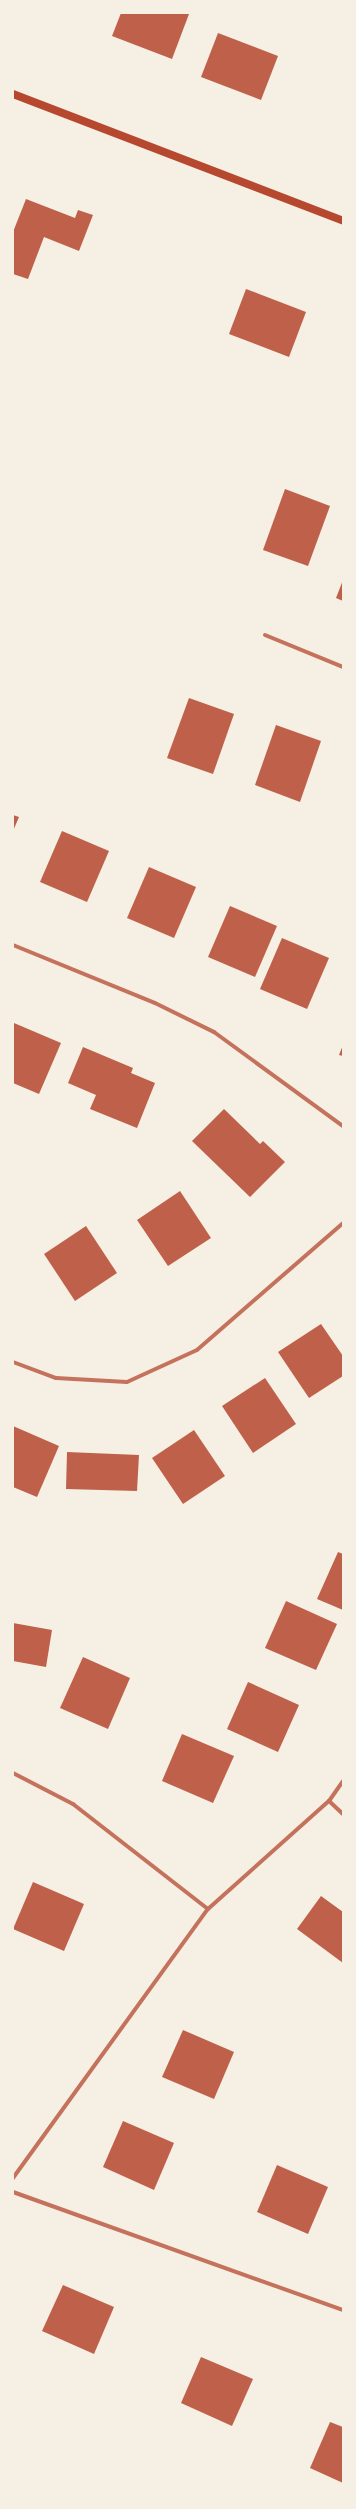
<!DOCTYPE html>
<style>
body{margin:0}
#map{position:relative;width:356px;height:2509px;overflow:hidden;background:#f6efe4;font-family:Quicksand,sans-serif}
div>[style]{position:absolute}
.building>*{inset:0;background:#bf614a}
.minor>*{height:4px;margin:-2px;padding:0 2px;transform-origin:2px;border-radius:2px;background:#c5725c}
.secondary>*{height:8px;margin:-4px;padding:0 4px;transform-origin:4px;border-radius:4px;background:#b5482f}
span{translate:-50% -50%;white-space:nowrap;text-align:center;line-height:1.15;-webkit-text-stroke:4px #f6efe4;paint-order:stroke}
.frame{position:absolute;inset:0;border:14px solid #f6efe4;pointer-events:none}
</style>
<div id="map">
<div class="building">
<i style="clip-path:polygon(121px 13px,189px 14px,172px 59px,112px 36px)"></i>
<i style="clip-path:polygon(218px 33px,278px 56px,261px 100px,201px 77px)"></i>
<i style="clip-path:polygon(26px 199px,75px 218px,78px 210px,93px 215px,79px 251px,44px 237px,28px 279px,13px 274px,13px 232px)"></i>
<i style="clip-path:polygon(246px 289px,306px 312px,289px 357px,229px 334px)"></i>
<i style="clip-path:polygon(285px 489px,330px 506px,308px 566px,263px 550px)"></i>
<i style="clip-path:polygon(343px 580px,343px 601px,336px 598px)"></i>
<i style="clip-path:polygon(189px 698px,234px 714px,213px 774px,167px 758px)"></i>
<i style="clip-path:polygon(276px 725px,321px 741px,300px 802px,255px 785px)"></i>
<i style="clip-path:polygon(13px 815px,19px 817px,13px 831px)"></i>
<i style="clip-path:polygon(62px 831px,109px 851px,87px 902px,40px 882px)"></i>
<i style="clip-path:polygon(149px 867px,196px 887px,174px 938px,127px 918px)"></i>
<i style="clip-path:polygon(230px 906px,277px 926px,255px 977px,208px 957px)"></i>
<i style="clip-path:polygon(282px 938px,329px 958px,307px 1009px,260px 989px)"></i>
<i style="clip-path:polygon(14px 1023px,61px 1043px,39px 1094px,13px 1083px)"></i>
<i style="clip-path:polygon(343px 1045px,343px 1056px,339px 1055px)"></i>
<i style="clip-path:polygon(83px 1047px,133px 1068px,131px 1073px,155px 1083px,137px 1128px,90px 1109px,96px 1095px,68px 1083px)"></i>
<i style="clip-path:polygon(224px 1109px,260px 1144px,263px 1141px,285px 1162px,250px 1197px,192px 1141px)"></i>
<i style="clip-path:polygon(180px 1191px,211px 1238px,168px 1266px,137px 1220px)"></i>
<i style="clip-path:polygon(86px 1226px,117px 1273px,75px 1301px,44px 1254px)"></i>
<i style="clip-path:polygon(321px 1324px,343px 1356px,343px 1376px,309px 1398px,278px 1352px)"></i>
<i style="clip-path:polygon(265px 1378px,296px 1424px,253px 1453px,222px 1406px)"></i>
<i style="clip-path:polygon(13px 1426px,59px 1446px,37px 1497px,13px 1487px)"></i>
<i style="clip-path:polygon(194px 1430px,225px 1476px,183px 1504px,152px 1458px)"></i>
<i style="clip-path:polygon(67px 1452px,139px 1455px,137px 1491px,66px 1489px)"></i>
<i style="clip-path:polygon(338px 1552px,343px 1554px,343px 1610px,317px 1599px)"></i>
<i style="clip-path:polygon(286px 1601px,337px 1624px,316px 1670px,265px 1648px)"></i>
<i style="clip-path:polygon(13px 1623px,52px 1630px,46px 1667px,13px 1661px)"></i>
<i style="clip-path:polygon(83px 1657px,130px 1678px,108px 1729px,60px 1708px)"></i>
<i style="clip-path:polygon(248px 1682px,299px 1705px,278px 1752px,227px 1729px)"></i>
<i style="clip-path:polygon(182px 1734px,234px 1756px,213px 1803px,162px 1781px)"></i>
<i style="clip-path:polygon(33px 1882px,84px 1904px,64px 1951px,13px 1929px)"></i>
<i style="clip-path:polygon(321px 1896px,343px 1912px,343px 1963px,297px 1929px)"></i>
<i style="clip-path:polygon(183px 2030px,234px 2052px,214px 2099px,162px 2077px)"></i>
<i style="clip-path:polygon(123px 2121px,174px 2143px,154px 2190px,103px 2167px)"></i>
<i style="clip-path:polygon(277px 2165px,328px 2187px,308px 2234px,257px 2212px)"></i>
<i style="clip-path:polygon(63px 2285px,114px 2307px,94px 2354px,42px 2331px)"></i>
<i style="clip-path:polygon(201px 2357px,253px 2379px,232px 2426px,181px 2403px)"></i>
<i style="clip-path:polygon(330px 2422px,343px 2427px,343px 2483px,310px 2468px)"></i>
</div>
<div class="minor">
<i style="left:265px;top:635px;width:84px;rotate:22.3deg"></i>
<i style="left:13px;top:945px;width:153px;rotate:22.2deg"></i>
<i style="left:155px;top:1003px;width:66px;rotate:26.2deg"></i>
<i style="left:214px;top:1032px;width:160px;rotate:36.1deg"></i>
<i style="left:13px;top:1362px;width:46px;rotate:20.4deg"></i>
<i style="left:56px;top:1378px;width:71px;rotate:3.2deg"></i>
<i style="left:127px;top:1382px;width:77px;rotate:-24.6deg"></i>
<i style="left:197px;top:1350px;width:194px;rotate:-41deg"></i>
<i style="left:13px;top:1773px;width:68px;rotate:27.3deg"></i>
<i style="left:73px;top:1804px;width:171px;rotate:37.9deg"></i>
<i style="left:329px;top:1801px;width:19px;rotate:43deg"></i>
<i style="left:13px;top:2178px;width:332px;rotate:-54.1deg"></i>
<i style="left:208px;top:1909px;width:162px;rotate:-41.8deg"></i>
<i style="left:329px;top:1801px;width:24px;rotate:-55deg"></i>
<i style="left:13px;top:2192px;width:350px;rotate:19.7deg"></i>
</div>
<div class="secondary">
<i style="left:13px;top:94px;width:354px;rotate:21deg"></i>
</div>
<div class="frame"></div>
</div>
